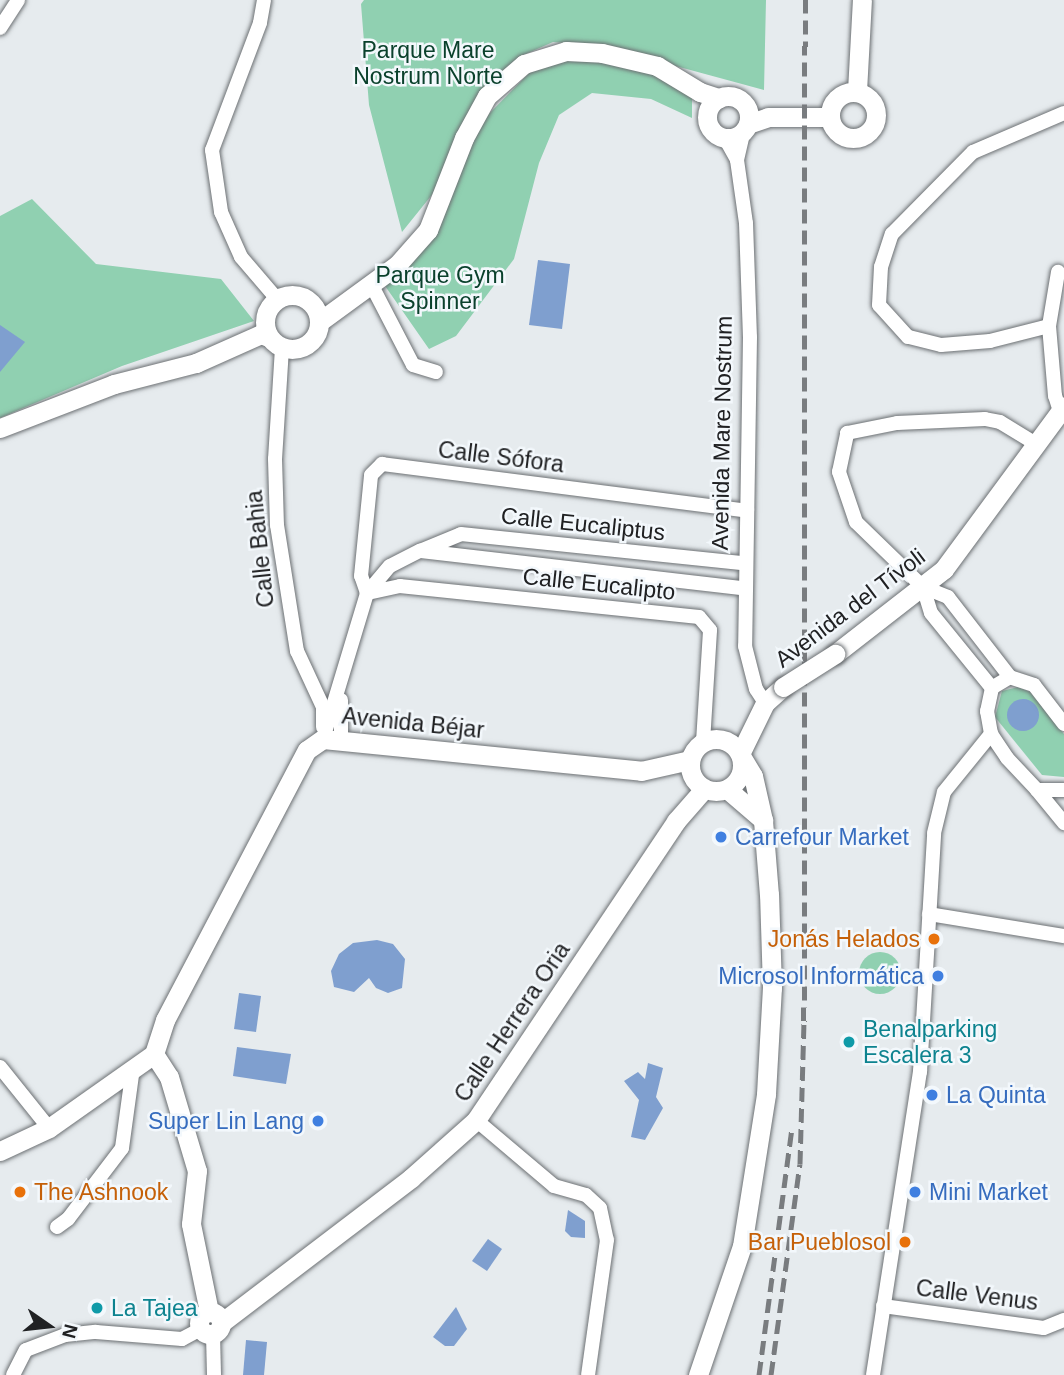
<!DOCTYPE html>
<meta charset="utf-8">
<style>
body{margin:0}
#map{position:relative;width:1064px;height:1375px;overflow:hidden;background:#e6ebee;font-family:Helvetica,sans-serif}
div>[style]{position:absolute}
.green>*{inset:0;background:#90d0b1}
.round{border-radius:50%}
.water>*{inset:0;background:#7f9fcf}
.roads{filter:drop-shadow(0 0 2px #6c7073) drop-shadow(0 0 2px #6c7073)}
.street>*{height:14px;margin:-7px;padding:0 7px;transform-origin:7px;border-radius:7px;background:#fff}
.secondary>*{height:19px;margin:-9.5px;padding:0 9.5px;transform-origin:9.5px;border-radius:9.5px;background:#fff}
.secondary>.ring{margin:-9.5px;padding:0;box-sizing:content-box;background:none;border:19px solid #fff;border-radius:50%}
.rail>*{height:5px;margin-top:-2.5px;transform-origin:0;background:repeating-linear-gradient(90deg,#797c7f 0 14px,transparent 0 21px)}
.bridges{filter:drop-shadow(0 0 2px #6c7073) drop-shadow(0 0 2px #6c7073)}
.secondary-bridge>*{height:19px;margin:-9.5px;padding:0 9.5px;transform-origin:9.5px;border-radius:9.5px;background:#fff}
.dots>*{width:19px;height:19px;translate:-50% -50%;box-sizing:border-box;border:4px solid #f3f8fc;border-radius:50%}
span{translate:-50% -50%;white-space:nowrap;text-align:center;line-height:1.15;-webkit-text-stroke:5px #f3f8fc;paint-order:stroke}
.park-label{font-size:23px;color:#0a412c}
.street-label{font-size:23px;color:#202123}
.shop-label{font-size:23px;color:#366cbe}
.left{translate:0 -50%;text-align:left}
.right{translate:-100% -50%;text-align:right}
.food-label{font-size:23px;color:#c56008}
.culture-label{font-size:23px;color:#0d838f}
.north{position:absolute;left:14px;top:1291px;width:70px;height:70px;-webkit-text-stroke:5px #f3f8fc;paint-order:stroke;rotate:104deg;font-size:19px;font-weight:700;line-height:28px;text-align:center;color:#202123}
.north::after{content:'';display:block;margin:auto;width:24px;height:32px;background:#202123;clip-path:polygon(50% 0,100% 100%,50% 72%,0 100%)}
</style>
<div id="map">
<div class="green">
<i style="clip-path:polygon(364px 0,766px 0,764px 90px,602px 46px,553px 42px,519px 57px,439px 186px,402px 232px,369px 105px,361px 4px)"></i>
<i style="clip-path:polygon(567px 56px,656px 72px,692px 95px,692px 118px,651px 99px,592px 93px,559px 115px,539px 163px,514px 259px,456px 336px,429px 349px,383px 283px,432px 236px,480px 123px,533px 69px)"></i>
<i style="clip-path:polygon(32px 199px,96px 264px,221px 279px,254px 321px,122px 366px,0 418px,0 216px)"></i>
<i style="clip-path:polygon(1018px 687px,1030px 692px,1064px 734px,1064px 777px,1042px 775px,995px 717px,1002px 691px)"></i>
<i class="round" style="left:859px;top:952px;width:42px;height:42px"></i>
</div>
<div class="water">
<i style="clip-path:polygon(538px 260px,570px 264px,562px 329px,529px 325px)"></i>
<i style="clip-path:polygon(0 325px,25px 342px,0 372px)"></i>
<i class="round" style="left:1007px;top:699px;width:32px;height:32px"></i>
<i style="clip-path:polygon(377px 940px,393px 944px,405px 959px,402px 988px,388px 993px,376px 988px,369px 978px,354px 992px,334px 987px,331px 971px,339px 954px,353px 943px)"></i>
<i style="clip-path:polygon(239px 993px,261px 996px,256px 1032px,234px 1029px)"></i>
<i style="clip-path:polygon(237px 1047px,291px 1054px,286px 1084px,233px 1076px)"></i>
<i style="clip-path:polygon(648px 1063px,663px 1068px,656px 1097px,663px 1108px,645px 1140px,631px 1137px,639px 1100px,624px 1081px,638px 1072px,645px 1079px)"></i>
<i style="clip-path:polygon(568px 1210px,585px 1221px,585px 1238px,571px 1237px,565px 1231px)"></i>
<i style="clip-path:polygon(488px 1239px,502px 1249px,487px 1271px,472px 1261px)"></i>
<i style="clip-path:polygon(456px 1307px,467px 1329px,454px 1346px,445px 1346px,433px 1337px)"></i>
<i style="clip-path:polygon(246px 1340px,267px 1342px,264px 1375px,243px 1375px)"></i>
</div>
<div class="roads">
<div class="street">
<i style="left:264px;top:0;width:23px;rotate:100deg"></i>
<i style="left:260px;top:23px;width:136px;rotate:110.7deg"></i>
<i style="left:212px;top:150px;width:63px;rotate:81.7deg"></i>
<i style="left:221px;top:212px;width:49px;rotate:66deg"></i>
<i style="left:241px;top:257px;width:55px;rotate:49.4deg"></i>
<i style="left:0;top:28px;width:33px;rotate:-57deg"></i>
<i style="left:725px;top:138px;width:25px;rotate:61deg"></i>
<i style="left:737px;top:160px;width:64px;rotate:81.9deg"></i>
<i style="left:746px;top:223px;width:114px;rotate:88deg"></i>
<i style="left:750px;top:337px;width:309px;rotate:90.9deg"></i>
<i style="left:745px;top:646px;width:44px;rotate:75.7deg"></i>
<i style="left:756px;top:689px;width:17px;rotate:57deg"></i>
<i style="left:737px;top:160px;width:31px;rotate:-77deg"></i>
<i style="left:371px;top:284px;width:91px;rotate:62.6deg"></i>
<i style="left:413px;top:365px;width:24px;rotate:17deg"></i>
<i style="left:1049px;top:326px;width:55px;rotate:-80.5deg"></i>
<i style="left:282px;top:348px;width:111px;rotate:93.6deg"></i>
<i style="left:275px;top:459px;width:66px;rotate:88.3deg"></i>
<i style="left:277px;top:525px;width:128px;rotate:81deg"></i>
<i style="left:297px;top:651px;width:62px;rotate:65.1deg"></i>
<i style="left:323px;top:707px;width:20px;rotate:90deg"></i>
<i style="left:1060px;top:411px;width:16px;rotate:-108deg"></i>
<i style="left:1055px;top:396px;width:70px;rotate:-94.9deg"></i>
<i style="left:1049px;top:326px;width:61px;rotate:165.7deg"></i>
<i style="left:990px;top:341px;width:49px;rotate:175.3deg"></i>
<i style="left:941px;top:345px;width:34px;rotate:-166deg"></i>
<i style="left:908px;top:337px;width:43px;rotate:-132.2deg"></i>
<i style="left:879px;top:305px;width:38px;rotate:-87deg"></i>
<i style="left:881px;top:267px;width:35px;rotate:-72deg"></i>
<i style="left:892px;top:234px;width:115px;rotate:-45.4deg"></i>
<i style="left:973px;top:152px;width:99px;rotate:-23.2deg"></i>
<i style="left:421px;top:551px;width:324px;rotate:6.6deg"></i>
<i style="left:923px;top:587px;width:27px;rotate:73deg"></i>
<i style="left:931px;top:613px;width:97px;rotate:50.9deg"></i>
<i style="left:1010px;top:677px;width:101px;rotate:-127.8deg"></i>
<i style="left:948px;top:597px;width:27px;rotate:-158deg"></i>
<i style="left:923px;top:587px;width:93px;rotate:-135.9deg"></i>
<i style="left:856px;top:522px;width:53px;rotate:-108.8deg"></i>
<i style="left:839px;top:472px;width:40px;rotate:-78deg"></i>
<i style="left:847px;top:433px;width:51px;rotate:-11.3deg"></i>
<i style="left:897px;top:423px;width:88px;rotate:-2.6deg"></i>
<i style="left:985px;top:419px;width:15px;rotate:11deg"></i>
<i style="left:1000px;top:422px;width:42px;rotate:31.4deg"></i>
<i style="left:341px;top:700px;width:41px;rotate:90deg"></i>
<i style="left:1064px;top:724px;width:49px;rotate:-127.6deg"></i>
<i style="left:1034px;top:685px;width:25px;rotate:-162deg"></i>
<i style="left:1010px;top:677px;width:21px;rotate:149deg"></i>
<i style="left:992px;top:688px;width:24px;rotate:102deg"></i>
<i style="left:987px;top:711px;width:23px;rotate:80deg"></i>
<i style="left:991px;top:734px;width:29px;rotate:56deg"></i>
<i style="left:1007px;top:758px;width:44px;rotate:46.8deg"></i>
<i style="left:1037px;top:790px;width:27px"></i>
<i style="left:323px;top:739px;width:152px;rotate:-73.2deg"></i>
<i style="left:367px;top:593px;width:35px;rotate:-50deg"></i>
<i style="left:390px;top:566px;width:34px;rotate:-27deg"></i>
<i style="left:420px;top:551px;width:44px;rotate:-22.5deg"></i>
<i style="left:461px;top:534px;width:284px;rotate:5.9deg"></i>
<i style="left:703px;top:742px;width:112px;rotate:-86.4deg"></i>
<i style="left:710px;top:630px;width:17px;rotate:-130deg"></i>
<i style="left:699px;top:617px;width:301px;rotate:-174.1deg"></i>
<i style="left:400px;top:586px;width:34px;rotate:168deg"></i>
<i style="left:367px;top:593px;width:18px;rotate:-109deg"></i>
<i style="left:361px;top:576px;width:101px;rotate:-84.3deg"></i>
<i style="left:371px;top:475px;width:16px;rotate:-45deg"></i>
<i style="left:382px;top:464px;width:368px;rotate:7.3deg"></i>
<i style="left:1037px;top:790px;width:43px;rotate:50.7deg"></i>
<i style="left:929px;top:914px;width:137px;rotate:9.3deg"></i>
<i style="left:0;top:1067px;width:78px;rotate:51.2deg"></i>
<i style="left:476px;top:1120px;width:102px;rotate:40.2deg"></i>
<i style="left:554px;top:1186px;width:33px;rotate:16deg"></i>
<i style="left:586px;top:1195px;width:19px;rotate:43deg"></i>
<i style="left:600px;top:1208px;width:33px;rotate:78deg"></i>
<i style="left:607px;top:1240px;width:136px;rotate:98deg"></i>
<i style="left:57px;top:1227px;width:14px;rotate:-36deg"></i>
<i style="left:68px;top:1219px;width:89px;rotate:-52.7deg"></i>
<i style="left:122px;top:1148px;width:81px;rotate:-82.2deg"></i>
<i style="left:883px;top:1306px;width:162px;rotate:7.8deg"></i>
<i style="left:1044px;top:1328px;width:22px;rotate:-22deg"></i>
<i style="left:213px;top:1334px;width:41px;rotate:88.6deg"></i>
<i style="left:13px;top:1375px;width:28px;rotate:-63deg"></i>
<i style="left:26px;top:1350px;width:42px;rotate:-21deg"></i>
<i style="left:65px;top:1335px;width:31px;rotate:-6deg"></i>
<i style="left:96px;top:1332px;width:86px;rotate:4.7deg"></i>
<i style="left:182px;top:1339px;width:21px;rotate:-28deg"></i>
<i style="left:873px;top:1375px;width:307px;rotate:-81.2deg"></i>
<i style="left:920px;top:1072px;width:239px;rotate:-86.6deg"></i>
<i style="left:934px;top:833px;width:42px;rotate:-76.3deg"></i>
<i style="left:944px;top:792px;width:75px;rotate:-51deg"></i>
</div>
<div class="secondary">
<i style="left:857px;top:91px;width:91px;rotate:-86.9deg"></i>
<i class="ring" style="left:830px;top:92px;width:27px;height:27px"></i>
<i class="ring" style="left:707px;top:96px;width:23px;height:23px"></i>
<i style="left:748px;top:124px;width:21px;rotate:-19deg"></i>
<i style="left:768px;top:117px;width:62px"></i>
<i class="ring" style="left:265px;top:295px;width:35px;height:35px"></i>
<i style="left:319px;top:322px;width:97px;rotate:-36.2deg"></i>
<i style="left:397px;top:265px;width:47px;rotate:-48.5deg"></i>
<i style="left:428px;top:230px;width:99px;rotate:-68.6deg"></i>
<i style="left:464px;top:138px;width:48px;rotate:-61.3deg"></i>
<i style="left:487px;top:96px;width:49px;rotate:-40.9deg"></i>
<i style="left:524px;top:64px;width:44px;rotate:-17.2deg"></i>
<i style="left:566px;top:51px;width:36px;rotate:3deg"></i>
<i style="left:602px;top:53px;width:57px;rotate:13.3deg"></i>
<i style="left:657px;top:66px;width:50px;rotate:31.2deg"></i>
<i style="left:700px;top:92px;width:20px;rotate:18deg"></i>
<i style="left:0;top:428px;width:122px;rotate:-21.1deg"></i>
<i style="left:114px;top:384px;width:85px;rotate:-14.4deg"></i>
<i style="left:196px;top:363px;width:71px;rotate:-24deg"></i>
<i style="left:261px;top:334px;width:8px;rotate:23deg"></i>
<i style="left:835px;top:654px;width:138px;rotate:-37.9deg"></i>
<i style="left:944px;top:569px;width:202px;rotate:-53.6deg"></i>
<i class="ring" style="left:690px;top:739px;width:33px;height:33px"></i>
<i style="left:740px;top:754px;width:57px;rotate:-63.9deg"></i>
<i style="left:765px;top:703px;width:24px;rotate:-42deg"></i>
<i style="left:727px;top:789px;width:48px;rotate:40.7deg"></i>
<i style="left:154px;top:1054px;width:36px;rotate:-72deg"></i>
<i style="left:165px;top:1020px;width:305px;rotate:-62.3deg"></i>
<i style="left:307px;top:750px;width:19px;rotate:-35deg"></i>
<i style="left:323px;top:739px;width:320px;rotate:5.7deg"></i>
<i style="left:641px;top:771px;width:50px;rotate:-12.7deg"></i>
<i style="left:154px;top:1054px;width:27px;rotate:57deg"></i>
<i style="left:169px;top:1077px;width:98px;rotate:73.4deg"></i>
<i style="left:197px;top:1171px;width:53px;rotate:96.5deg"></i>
<i style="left:191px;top:1224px;width:90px;rotate:78.4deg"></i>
<i style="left:0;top:1151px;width:54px;rotate:-25.1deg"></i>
<i style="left:49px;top:1128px;width:128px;rotate:-35.2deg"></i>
<i class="ring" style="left:199px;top:1312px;width:3px;height:3px"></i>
<i style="left:221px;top:1323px;width:239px;rotate:-37.3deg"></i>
<i style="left:411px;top:1178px;width:87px;rotate:-41.7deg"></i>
<i style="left:476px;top:1120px;width:360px;rotate:-56.2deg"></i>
<i style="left:676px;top:821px;width:43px;rotate:-48.8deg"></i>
<i style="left:698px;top:1375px;width:136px;rotate:-71.2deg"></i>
<i style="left:742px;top:1246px;width:154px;rotate:-81deg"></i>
<i style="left:766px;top:1094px;width:106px;rotate:-86.8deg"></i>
<i style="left:772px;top:988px;width:93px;rotate:-91.8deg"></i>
<i style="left:769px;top:895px;width:75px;rotate:-94.6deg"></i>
<i style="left:763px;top:820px;width:45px;rotate:-102.8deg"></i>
<i style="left:753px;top:776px;width:21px;rotate:-121deg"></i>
</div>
</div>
<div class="rail">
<i style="left:759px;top:1375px;width:248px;rotate:-82.4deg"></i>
<i style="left:771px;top:1375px;width:213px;rotate:-82.2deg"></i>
<i style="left:800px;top:1164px;width:143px;rotate:-88.4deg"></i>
<i style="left:804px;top:1021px;width:1021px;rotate:-89.94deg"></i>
</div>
<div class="bridges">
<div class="secondary-bridge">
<i style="left:783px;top:687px;width:62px;rotate:-32.4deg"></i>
</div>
</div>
<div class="dots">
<i style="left:721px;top:837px;background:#3f7fe0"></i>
<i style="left:934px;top:939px;background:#e8710a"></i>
<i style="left:938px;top:976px;background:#3f7fe0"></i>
<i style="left:849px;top:1042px;background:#0f9aa8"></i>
<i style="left:932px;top:1095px;background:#3f7fe0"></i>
<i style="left:318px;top:1121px;background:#3f7fe0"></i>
<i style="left:20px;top:1192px;background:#e8710a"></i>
<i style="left:915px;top:1192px;background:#3f7fe0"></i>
<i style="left:905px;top:1242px;background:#e8710a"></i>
<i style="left:97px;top:1308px;background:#0f9aa8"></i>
</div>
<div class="park-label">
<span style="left:428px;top:63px">Parque Mare<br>Nostrum Norte</span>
<span style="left:440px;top:288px">Parque Gym<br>Spinner</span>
</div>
<div class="street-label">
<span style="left:722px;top:433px;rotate:-89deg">Avenida Mare Nostrum</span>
<span style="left:501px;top:457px;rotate:7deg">Calle Sófora</span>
<span style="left:583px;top:524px;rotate:6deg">Calle Eucaliptus</span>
<span style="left:260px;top:549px;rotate:-96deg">Calle Bahia</span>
<span style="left:599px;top:584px;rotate:6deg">Calle Eucalipto</span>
<span style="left:850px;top:608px;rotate:-37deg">Avenida del Tívoli</span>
<span style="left:413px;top:723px;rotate:6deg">Avenida Béjar</span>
<span style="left:512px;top:1022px;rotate:-56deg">Calle Herrera Oria</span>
<span style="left:977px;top:1295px;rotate:7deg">Calle Venus</span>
</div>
<div class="shop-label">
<span class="left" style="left:735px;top:837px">Carrefour Market</span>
<span class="right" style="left:924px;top:976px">Microsol Informática</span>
<span class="left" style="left:946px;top:1095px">La Quinta</span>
<span class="right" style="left:304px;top:1121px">Super Lin Lang</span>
<span class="left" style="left:929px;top:1192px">Mini Market</span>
</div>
<div class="food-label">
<span class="right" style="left:920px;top:939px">Jonás Helados</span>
<span class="left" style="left:34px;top:1192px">The Ashnook</span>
<span class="right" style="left:891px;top:1242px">Bar Pueblosol</span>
</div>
<div class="culture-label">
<span class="left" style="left:863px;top:1042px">Benalparking<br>Escalera 3</span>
<span class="left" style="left:111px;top:1308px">La Tajea</span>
</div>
<div class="north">N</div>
</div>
